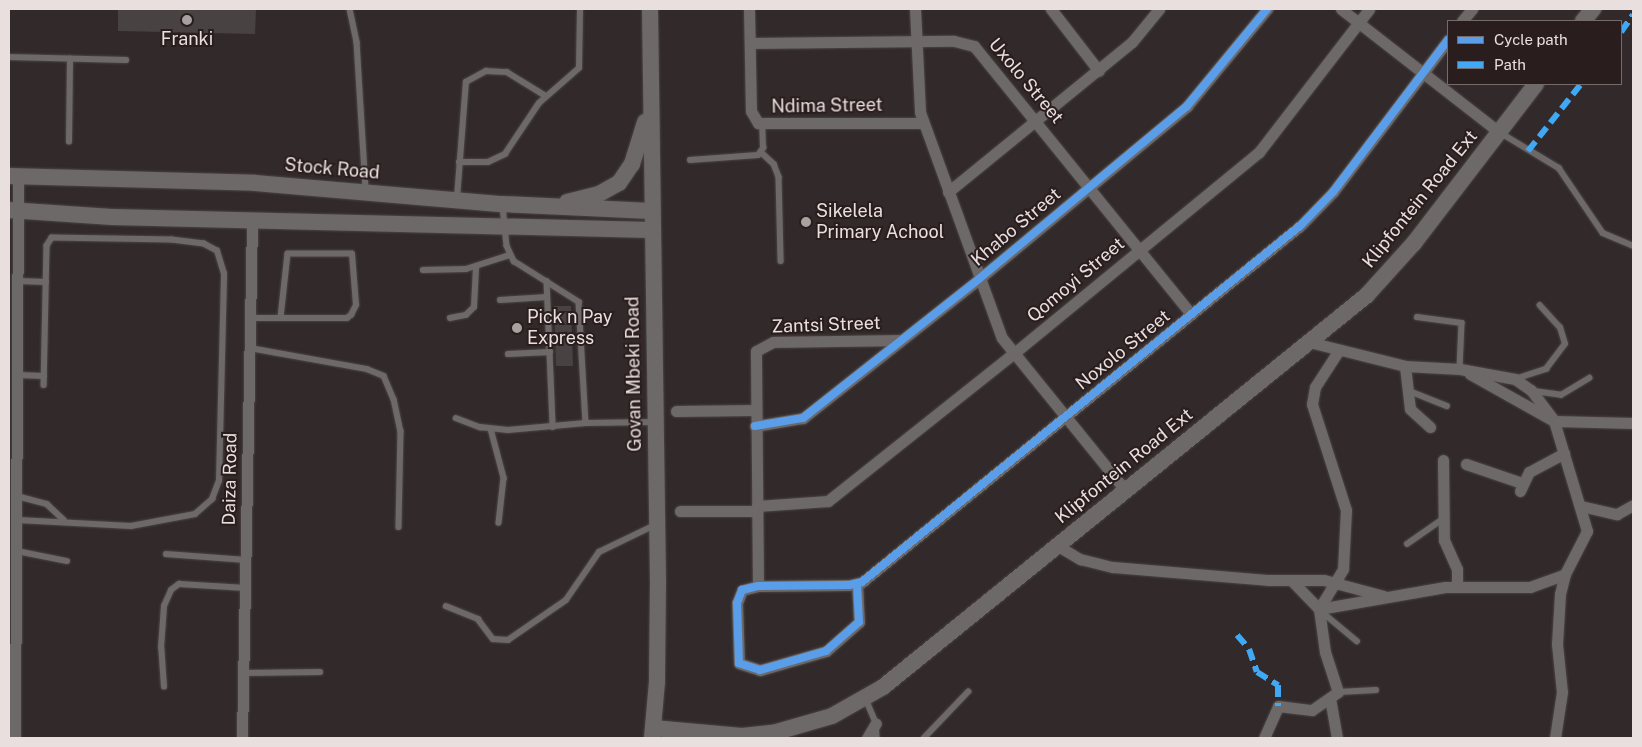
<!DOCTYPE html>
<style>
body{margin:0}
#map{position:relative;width:1642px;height:747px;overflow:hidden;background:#322a2a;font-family:"Public Sans",sans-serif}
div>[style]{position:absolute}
.building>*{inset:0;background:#484242}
.roads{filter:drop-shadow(0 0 1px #4b4545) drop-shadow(0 0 1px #4b4545)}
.lane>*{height:5.5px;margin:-2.75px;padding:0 2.75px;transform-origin:2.75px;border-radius:2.75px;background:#6e6969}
.street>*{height:11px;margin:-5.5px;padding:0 5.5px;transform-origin:5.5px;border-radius:5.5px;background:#6e6969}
.secondary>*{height:16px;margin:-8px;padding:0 8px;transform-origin:8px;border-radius:8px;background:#6e6969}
.quiet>*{height:6px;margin-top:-3px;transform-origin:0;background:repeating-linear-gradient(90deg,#3fa9f5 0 12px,transparent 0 18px)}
.cycleway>*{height:8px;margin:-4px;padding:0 4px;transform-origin:4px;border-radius:4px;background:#5a9eea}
.dots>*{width:14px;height:14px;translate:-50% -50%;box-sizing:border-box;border:2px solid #2a1d1e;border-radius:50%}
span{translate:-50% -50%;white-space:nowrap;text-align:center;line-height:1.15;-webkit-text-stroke:4px #2a1d1e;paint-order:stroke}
.poi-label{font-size:18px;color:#e9dfdf}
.left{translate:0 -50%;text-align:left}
.street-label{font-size:18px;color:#e9dfdf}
.frame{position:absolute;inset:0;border:10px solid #e9dfdf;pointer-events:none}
.legend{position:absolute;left:1447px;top:20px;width:175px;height:65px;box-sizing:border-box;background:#2a1d1e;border:1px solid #766b6b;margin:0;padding:6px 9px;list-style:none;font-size:15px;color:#e9dfdf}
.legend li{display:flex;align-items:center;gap:10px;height:25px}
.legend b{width:25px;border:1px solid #766b6b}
</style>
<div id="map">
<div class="building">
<i style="clip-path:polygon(118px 9px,256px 9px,255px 34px,118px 31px)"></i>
<i style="clip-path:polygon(554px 306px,571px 306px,573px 366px,556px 366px)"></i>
</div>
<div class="roads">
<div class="lane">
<i style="left:350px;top:9px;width:34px;rotate:78deg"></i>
<i style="left:357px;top:42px;width:149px;rotate:86.5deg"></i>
<i style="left:9px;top:57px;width:117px;rotate:1.5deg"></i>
<i style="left:1501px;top:133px;width:68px;rotate:31.1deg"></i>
<i style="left:1559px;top:168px;width:78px;rotate:55.9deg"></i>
<i style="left:1603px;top:233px;width:33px;rotate:23deg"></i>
<i style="left:69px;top:142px;width:83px;rotate:-89.3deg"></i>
<i style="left:761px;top:152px;width:18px;rotate:43deg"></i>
<i style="left:774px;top:164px;width:14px;rotate:69deg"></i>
<i style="left:779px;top:177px;width:84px;rotate:88.6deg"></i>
<i style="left:690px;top:160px;width:68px;rotate:-4.2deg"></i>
<i style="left:758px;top:155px;width:9px;rotate:-54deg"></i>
<i style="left:763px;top:148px;width:24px;rotate:-92deg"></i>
<i style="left:459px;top:162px;width:29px"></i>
<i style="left:488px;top:162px;width:19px;rotate:-25deg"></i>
<i style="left:505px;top:154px;width:61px;rotate:-56.3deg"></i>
<i style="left:539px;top:103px;width:53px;rotate:-41.2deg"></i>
<i style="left:579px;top:68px;width:59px;rotate:-89deg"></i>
<i style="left:457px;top:198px;width:116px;rotate:-85.6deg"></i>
<i style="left:466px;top:82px;width:23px;rotate:-29deg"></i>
<i style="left:486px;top:71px;width:21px;rotate:3deg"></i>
<i style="left:507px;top:72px;width:46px;rotate:31.6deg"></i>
<i style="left:503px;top:206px;width:40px;rotate:84.3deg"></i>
<i style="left:507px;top:246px;width:17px;rotate:65deg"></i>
<i style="left:514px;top:261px;width:77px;rotate:32.2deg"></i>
<i style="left:579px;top:302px;width:121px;rotate:86.7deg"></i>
<i style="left:586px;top:423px;width:68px;rotate:-0.8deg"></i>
<i style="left:423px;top:270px;width:43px;rotate:-1.3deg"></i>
<i style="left:466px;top:269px;width:46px;rotate:-17.7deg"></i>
<i style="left:19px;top:281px;width:27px;rotate:2deg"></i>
<i style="left:547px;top:281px;width:146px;rotate:87.6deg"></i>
<i style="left:500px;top:300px;width:47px;rotate:-3.7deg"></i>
<i style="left:1417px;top:317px;width:45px;rotate:7.6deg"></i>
<i style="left:1462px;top:323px;width:46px;rotate:92.5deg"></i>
<i style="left:250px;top:318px;width:97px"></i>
<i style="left:347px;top:318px;width:5px;rotate:-37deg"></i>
<i style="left:351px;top:315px;width:11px;rotate:-63deg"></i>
<i style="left:356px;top:305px;width:51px;rotate:-94.5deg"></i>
<i style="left:352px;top:254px;width:64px;rotate:180deg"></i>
<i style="left:288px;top:254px;width:63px;rotate:96.3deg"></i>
<i style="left:450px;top:318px;width:16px;rotate:-11deg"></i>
<i style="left:466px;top:315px;width:11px;rotate:-45deg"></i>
<i style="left:474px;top:307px;width:40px;rotate:-87.1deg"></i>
<i style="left:250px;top:348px;width:119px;rotate:10.2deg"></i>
<i style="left:367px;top:369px;width:18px;rotate:22deg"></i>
<i style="left:384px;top:376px;width:25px;rotate:67deg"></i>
<i style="left:394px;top:399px;width:33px;rotate:78deg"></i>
<i style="left:401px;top:431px;width:96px;rotate:91.2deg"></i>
<i style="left:508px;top:354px;width:42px;rotate:-2.7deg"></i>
<i style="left:18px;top:375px;width:26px;rotate:2deg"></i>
<i style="left:1515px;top:379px;width:33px;rotate:-18deg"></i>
<i style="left:1546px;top:369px;width:31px;rotate:-53deg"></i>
<i style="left:1565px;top:344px;width:17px;rotate:-107deg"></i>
<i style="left:1560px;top:328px;width:30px;rotate:-132deg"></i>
<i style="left:1407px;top:390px;width:43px;rotate:21.8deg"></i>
<i style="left:1534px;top:391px;width:27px;rotate:8deg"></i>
<i style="left:1561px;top:395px;width:33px;rotate:-31deg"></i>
<i style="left:456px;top:418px;width:26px;rotate:21deg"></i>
<i style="left:480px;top:427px;width:28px;rotate:6deg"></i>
<i style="left:508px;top:430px;width:78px;rotate:-5.1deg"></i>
<i style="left:491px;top:429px;width:51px;rotate:75.1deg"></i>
<i style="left:504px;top:478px;width:45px;rotate:96.3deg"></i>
<i style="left:17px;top:496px;width:31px;rotate:15deg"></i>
<i style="left:47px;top:504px;width:23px;rotate:43deg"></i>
<i style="left:18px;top:520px;width:113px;rotate:3deg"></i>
<i style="left:131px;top:526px;width:65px;rotate:-10.6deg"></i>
<i style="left:195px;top:514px;width:23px;rotate:-41deg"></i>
<i style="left:212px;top:499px;width:19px;rotate:-69deg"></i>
<i style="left:219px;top:481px;width:207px;rotate:-88.6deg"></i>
<i style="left:224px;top:274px;width:24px;rotate:-107deg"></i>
<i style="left:217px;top:251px;width:15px;rotate:-152deg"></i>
<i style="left:204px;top:244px;width:32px;rotate:-173deg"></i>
<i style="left:172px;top:240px;width:120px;rotate:-179deg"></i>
<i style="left:52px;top:238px;width:9px;rotate:122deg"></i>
<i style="left:47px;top:246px;width:139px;rotate:91.2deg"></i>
<i style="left:1407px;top:544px;width:44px;rotate:-34.8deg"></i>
<i style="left:17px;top:551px;width:51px;rotate:11.3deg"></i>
<i style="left:166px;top:554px;width:80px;rotate:4.3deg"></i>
<i style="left:446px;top:606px;width:35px;rotate:22deg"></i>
<i style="left:478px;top:619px;width:25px;rotate:53deg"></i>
<i style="left:493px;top:639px;width:15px;rotate:4deg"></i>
<i style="left:508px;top:640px;width:70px;rotate:-34.6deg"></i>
<i style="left:566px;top:600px;width:58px;rotate:-55.5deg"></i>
<i style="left:599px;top:552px;width:62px;rotate:-25.7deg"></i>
<i style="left:1321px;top:611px;width:47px;rotate:39.8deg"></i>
<i style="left:244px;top:673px;width:76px;rotate:-0.8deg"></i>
<i style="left:164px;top:687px;width:39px;rotate:-94deg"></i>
<i style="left:161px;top:648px;width:42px;rotate:-85.9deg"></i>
<i style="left:164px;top:606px;width:17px;rotate:-66deg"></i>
<i style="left:171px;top:590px;width:10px;rotate:-37deg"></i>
<i style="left:179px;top:584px;width:67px;rotate:3.4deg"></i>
<i style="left:1338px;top:692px;width:38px;rotate:-3deg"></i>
<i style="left:866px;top:699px;width:26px;rotate:67deg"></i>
<i style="left:876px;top:723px;width:15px;rotate:86deg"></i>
<i style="left:924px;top:738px;width:64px;rotate:-46.3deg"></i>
</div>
<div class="street">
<i style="left:749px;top:9px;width:102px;rotate:88.9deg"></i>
<i style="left:751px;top:111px;width:14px;rotate:60deg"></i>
<i style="left:758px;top:123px;width:165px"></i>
<i style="left:915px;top:9px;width:103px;rotate:87.2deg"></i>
<i style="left:920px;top:112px;width:240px;rotate:70.1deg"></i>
<i style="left:1002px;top:338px;width:197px;rotate:51deg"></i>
<i style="left:1051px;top:9px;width:78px;rotate:52.3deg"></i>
<i style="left:1341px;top:9px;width:200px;rotate:37.9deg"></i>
<i style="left:1462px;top:21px;width:16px;rotate:-50deg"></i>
<i style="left:750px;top:43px;width:204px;rotate:-0.6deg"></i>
<i style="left:954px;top:41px;width:21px;rotate:14deg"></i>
<i style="left:974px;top:46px;width:345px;rotate:51deg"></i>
<i style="left:948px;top:192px;width:237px;rotate:-39.2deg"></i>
<i style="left:1132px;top:42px;width:43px;rotate:-50.7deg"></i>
<i style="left:1309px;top:342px;width:99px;rotate:14deg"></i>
<i style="left:1405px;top:366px;width:55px;rotate:3.1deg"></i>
<i style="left:1460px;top:369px;width:56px;rotate:10.3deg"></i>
<i style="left:1515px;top:379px;width:19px;rotate:35deg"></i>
<i style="left:1531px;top:390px;width:39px;rotate:53deg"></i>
<i style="left:1554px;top:421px;width:115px;rotate:73.3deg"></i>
<i style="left:1587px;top:531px;width:48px;rotate:117.1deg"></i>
<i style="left:1565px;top:574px;width:21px;rotate:104deg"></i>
<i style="left:1560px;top:594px;width:50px;rotate:93.4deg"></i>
<i style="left:1557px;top:644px;width:48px;rotate:84.1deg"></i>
<i style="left:1562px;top:692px;width:47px;rotate:98.7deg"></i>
<i style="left:1405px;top:366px;width:43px;rotate:83.4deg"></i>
<i style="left:1410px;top:409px;width:27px;rotate:42deg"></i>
<i style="left:1470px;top:374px;width:96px;rotate:29.2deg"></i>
<i style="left:1554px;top:421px;width:79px;rotate:1.5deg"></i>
<i style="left:676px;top:411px;width:79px;rotate:-0.7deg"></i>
<i style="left:755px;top:426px;width:49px;rotate:-9.5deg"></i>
<i style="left:803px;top:418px;width:226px;rotate:-38.3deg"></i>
<i style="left:980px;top:278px;width:269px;rotate:-39.7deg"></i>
<i style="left:1187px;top:106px;width:126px;rotate:-50.5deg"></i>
<i style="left:1443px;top:460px;width:80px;rotate:89.3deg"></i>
<i style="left:1444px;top:540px;width:32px;rotate:66deg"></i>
<i style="left:1457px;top:569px;width:17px;rotate:90deg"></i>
<i style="left:1466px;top:464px;width:59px;rotate:18.7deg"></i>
<i style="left:1520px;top:491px;width:21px;rotate:-65deg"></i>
<i style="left:1529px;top:472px;width:40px;rotate:-28deg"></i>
<i style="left:757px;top:506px;width:71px;rotate:-4deg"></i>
<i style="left:828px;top:501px;width:236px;rotate:-38.5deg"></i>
<i style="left:1013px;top:354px;width:318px;rotate:-39.4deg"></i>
<i style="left:1259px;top:152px;width:180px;rotate:-52.4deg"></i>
<i style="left:1581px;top:506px;width:37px;rotate:13deg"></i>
<i style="left:1617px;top:514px;width:18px;rotate:-29deg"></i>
<i style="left:680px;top:511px;width:77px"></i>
<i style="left:1058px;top:546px;width:26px;rotate:31deg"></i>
<i style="left:1080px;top:559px;width:34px;rotate:14deg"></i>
<i style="left:1113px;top:567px;width:157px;rotate:4.8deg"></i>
<i style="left:1269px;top:580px;width:55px"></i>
<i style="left:1324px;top:580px;width:62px;rotate:14.9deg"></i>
<i style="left:1292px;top:581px;width:39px;rotate:46deg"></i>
<i style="left:1319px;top:609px;width:47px;rotate:-59deg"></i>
<i style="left:1343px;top:569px;width:59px;rotate:-87.1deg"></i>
<i style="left:1346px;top:510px;width:111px;rotate:-107.8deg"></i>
<i style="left:1312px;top:404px;width:17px;rotate:-80deg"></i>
<i style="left:1315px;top:387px;width:44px;rotate:-57deg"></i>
<i style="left:857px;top:584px;width:38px;rotate:87deg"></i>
<i style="left:859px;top:622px;width:44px;rotate:138.7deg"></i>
<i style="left:826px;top:651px;width:69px;rotate:163.9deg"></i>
<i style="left:760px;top:670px;width:22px;rotate:-162deg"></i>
<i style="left:739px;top:663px;width:60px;rotate:-91.9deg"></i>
<i style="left:737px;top:603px;width:14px;rotate:-69deg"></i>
<i style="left:742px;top:590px;width:16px;rotate:-14deg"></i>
<i style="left:758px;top:586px;width:91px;rotate:-0.6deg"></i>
<i style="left:849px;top:585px;width:13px;rotate:-13deg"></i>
<i style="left:862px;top:582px;width:566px;rotate:-39.12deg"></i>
<i style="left:1301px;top:225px;width:46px;rotate:-45.9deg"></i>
<i style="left:1333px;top:192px;width:191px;rotate:-52.9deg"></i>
<i style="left:758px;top:586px;width:235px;rotate:-90.5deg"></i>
<i style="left:756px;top:351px;width:19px;rotate:-28deg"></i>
<i style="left:773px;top:342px;width:126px;rotate:-0.9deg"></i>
<i style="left:1330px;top:698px;width:41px;rotate:80.1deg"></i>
<i style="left:15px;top:738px;width:562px;rotate:-89.69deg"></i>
<i style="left:242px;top:738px;width:518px;rotate:-88.89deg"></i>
<i style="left:867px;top:738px;width:17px;rotate:-59deg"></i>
<i style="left:1264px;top:738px;width:35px;rotate:-66deg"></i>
<i style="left:1278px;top:706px;width:34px;rotate:7deg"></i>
<i style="left:1312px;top:710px;width:32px;rotate:-35deg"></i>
<i style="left:1338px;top:692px;width:42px;rotate:-108deg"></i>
<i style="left:1325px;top:652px;width:43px;rotate:-97.9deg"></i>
<i style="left:1319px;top:609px;width:128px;rotate:-9.9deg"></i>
<i style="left:1445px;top:587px;width:85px"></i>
<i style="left:1530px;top:587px;width:37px;rotate:-20deg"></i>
</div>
<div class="secondary">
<i style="left:650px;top:9px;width:573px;rotate:89.2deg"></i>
<i style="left:658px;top:582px;width:100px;rotate:90.6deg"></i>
<i style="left:657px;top:682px;width:56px;rotate:95.1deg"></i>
<i style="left:1583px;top:21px;width:16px;rotate:-50deg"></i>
<i style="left:9px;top:176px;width:246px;rotate:1.6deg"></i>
<i style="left:255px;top:183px;width:248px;rotate:4.9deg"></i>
<i style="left:502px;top:204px;width:149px;rotate:2.7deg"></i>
<i style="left:567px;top:202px;width:33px;rotate:-14deg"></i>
<i style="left:599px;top:194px;width:23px;rotate:-29deg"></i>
<i style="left:619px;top:183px;width:23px;rotate:-56deg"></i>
<i style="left:632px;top:164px;width:44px;rotate:-72.8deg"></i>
<i style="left:9px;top:210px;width:103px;rotate:3.9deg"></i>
<i style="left:112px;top:217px;width:539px;rotate:1.38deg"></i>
<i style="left:653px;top:728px;width:89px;rotate:5.1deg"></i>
<i style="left:742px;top:736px;width:31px;rotate:-6deg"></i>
<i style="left:773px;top:733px;width:61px;rotate:-16.1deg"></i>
<i style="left:832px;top:716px;width:59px;rotate:-29.6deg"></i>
<i style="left:883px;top:687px;width:623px;rotate:-39deg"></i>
<i style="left:1367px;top:295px;width:70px;rotate:-47.9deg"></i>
<i style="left:1414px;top:243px;width:200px;rotate:-52.5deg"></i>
</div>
</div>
<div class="quiet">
<i style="left:1621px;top:32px;width:21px;rotate:-55deg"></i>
<i style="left:1528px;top:151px;width:85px;rotate:-51.7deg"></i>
<i style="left:1237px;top:635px;width:18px;rotate:49deg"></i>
<i style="left:1249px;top:649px;width:24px;rotate:71deg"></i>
<i style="left:1257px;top:672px;width:25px;rotate:32deg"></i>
<i style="left:1278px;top:685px;width:21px;rotate:90deg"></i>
</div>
<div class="cycleway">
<i style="left:755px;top:426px;width:49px;rotate:-9.5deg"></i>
<i style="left:803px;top:418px;width:226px;rotate:-38.3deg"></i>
<i style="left:980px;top:278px;width:269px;rotate:-39.7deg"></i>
<i style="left:1187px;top:106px;width:126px;rotate:-50.5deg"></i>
<i style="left:857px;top:584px;width:38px;rotate:87deg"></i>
<i style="left:859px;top:622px;width:44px;rotate:138.7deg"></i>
<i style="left:826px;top:651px;width:69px;rotate:163.9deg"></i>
<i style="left:760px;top:670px;width:22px;rotate:-162deg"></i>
<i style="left:739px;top:663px;width:60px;rotate:-91.9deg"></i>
<i style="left:737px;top:603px;width:14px;rotate:-69deg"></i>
<i style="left:742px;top:590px;width:16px;rotate:-14deg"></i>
<i style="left:758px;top:586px;width:91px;rotate:-0.6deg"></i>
<i style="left:849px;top:585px;width:13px;rotate:-13deg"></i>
<i style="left:862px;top:582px;width:566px;rotate:-39.12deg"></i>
<i style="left:1301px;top:225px;width:46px;rotate:-45.9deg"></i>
<i style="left:1333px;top:192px;width:191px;rotate:-52.9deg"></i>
</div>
<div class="dots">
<i style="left:187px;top:20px;background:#a9a0a0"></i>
<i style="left:806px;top:222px;background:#a9a0a0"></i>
<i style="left:517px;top:328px;background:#a9a0a0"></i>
</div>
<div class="poi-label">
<span style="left:187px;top:39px">Franki</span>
<span class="left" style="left:816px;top:222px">Sikelela<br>Primary Achool</span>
<span class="left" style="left:527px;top:328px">Pick n Pay<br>Express</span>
</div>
<div class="street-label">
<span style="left:1026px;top:81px;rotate:50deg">Uxolo Street</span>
<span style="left:827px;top:106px;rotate:-1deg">Ndima Street</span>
<span style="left:332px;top:169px;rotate:5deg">Stock Road</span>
<span style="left:1420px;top:199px;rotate:-51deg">Klipfontein Road Ext</span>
<span style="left:1016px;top:227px;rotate:-40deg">Khabo Street</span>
<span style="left:1076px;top:280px;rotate:-40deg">Qomoyi Street</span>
<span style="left:826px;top:325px;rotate:-2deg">Zantsi Street</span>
<span style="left:1123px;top:350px;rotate:-39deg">Noxolo Street</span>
<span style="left:634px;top:374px;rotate:-91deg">Govan Mbeki Road</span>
<span style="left:1124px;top:466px;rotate:-39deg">Klipfontein Road Ext</span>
<span style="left:230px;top:479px;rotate:-89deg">Daiza Road</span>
</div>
<div class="frame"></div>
<ul class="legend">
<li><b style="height:6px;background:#5a9eea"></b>Cycle path</li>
<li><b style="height:6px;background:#3fa9f5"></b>Path</li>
</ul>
</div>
